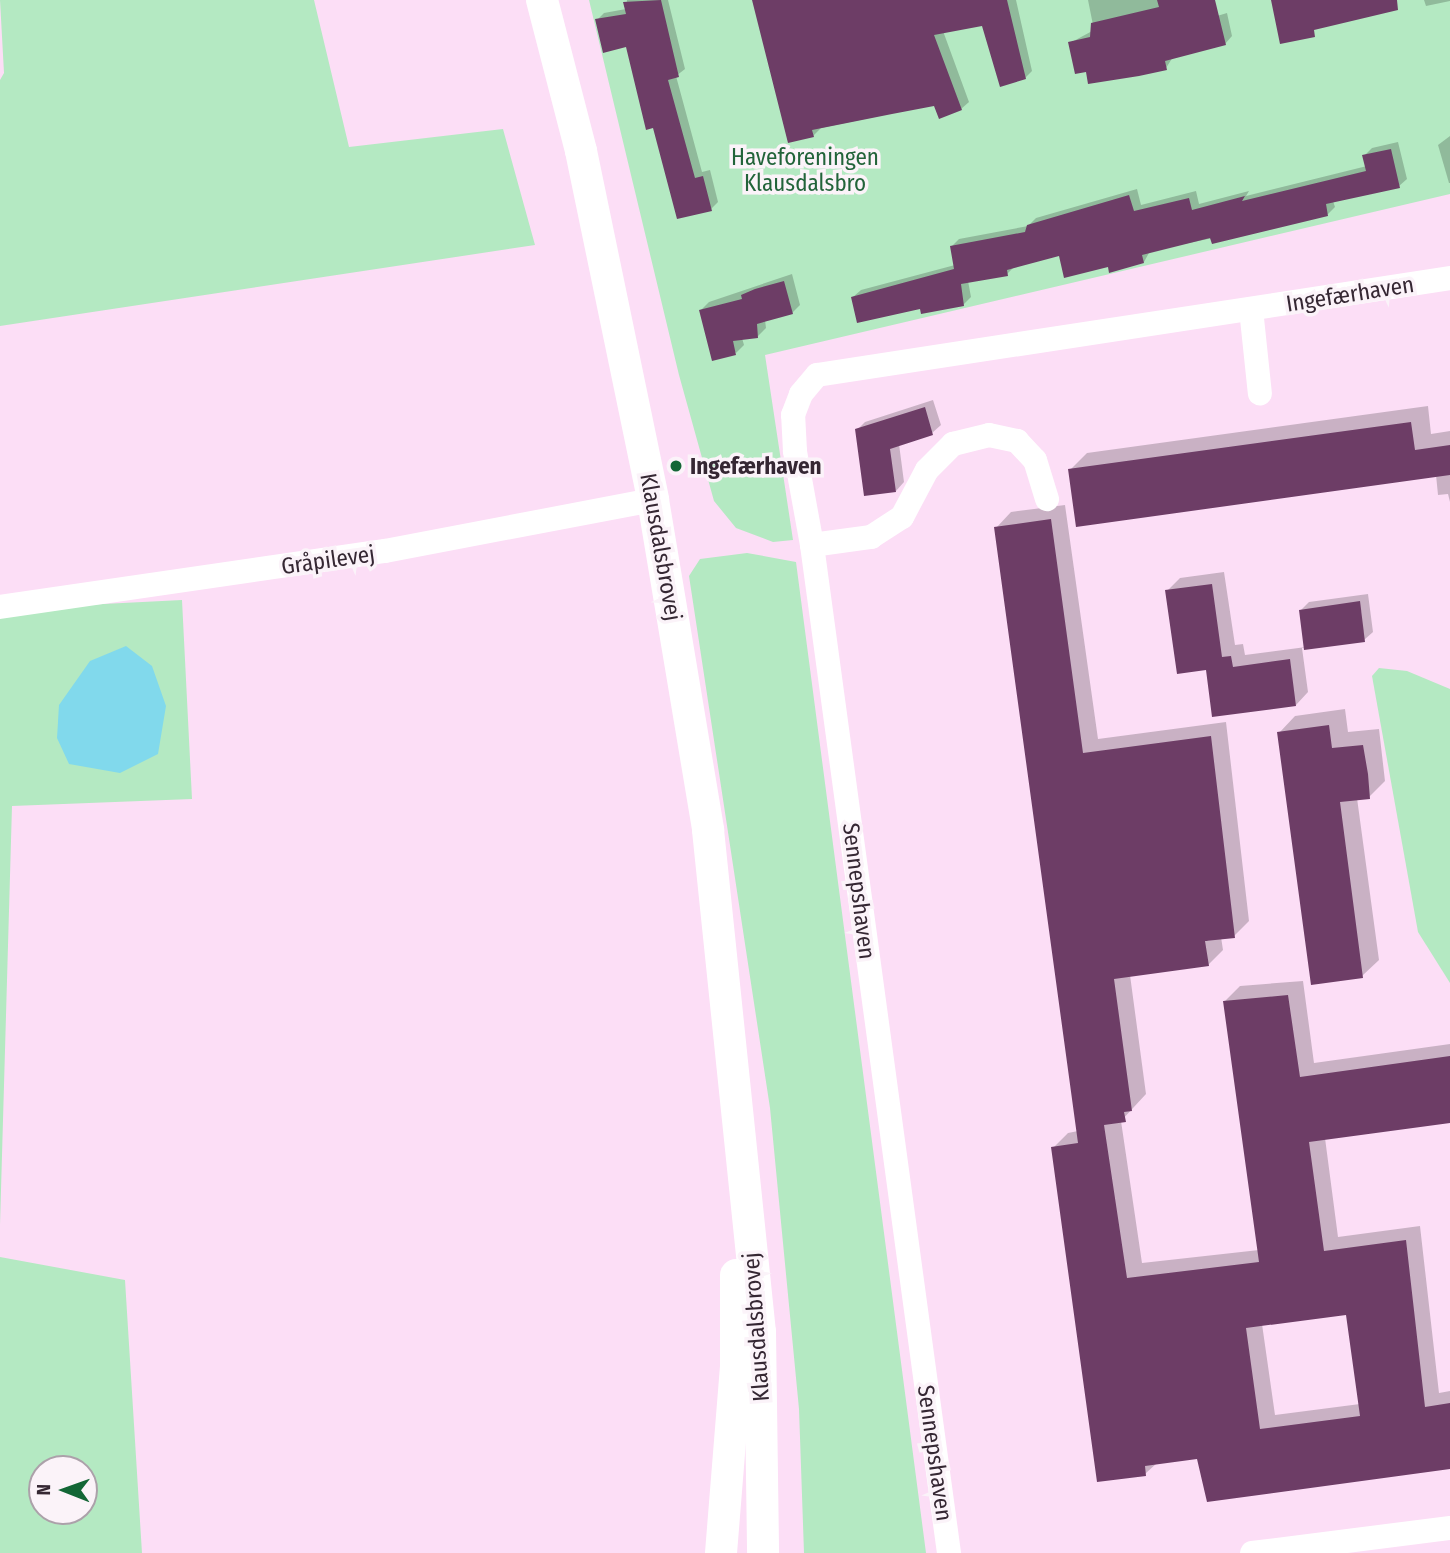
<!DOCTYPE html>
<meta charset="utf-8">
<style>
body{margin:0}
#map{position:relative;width:1450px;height:1553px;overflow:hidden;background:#fcdef6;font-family:"Fira Sans Condensed",sans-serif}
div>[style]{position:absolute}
.green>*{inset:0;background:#b4e9c2}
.water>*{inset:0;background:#81d9ec}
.shadow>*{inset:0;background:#0003}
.building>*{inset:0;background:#6d3d66}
.minor>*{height:24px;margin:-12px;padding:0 12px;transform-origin:12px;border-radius:12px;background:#fff}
.tertiary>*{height:32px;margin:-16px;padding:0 16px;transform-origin:16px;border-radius:16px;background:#fff}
.dots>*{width:19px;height:19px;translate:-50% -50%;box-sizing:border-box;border:4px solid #fbf3f9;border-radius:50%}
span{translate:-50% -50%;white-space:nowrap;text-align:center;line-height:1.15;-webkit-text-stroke:7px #fbf3f9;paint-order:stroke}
.park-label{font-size:23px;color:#22643a}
.street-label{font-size:23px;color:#352733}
.poi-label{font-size:23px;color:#352733;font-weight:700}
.left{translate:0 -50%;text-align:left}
.north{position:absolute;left:28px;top:1455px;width:70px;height:70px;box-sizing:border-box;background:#fbf3f9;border:2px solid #aca1aa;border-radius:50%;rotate:271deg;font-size:19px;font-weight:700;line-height:28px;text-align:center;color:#352733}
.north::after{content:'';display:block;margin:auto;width:24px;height:32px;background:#136636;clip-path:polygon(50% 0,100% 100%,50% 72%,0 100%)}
</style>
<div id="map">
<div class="green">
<i style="clip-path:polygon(0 0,314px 0,349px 147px,503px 129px,535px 245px,0 326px,0 80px,4px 73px)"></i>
<i style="clip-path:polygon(589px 0,1450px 0,1450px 194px,765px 355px,793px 540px,773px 542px,736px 528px,714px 501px,679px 375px)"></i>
<i style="clip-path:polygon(747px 553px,796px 562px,926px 1553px,804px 1553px,799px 1409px,770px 1108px,689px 576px,700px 559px)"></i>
<i style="clip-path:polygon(182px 600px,192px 799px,12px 806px,0 1225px,0 617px,24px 608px)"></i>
<i style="clip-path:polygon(1379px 668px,1407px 671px,1450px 689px,1450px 983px,1418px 932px,1372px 676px)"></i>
<i style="clip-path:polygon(evenodd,0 1257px,125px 1280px,142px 1553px,0 1553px,0 1257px,42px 1469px,84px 1469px,84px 1511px,42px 1511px,42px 1469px)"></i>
</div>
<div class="water">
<i style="clip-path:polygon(126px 646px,152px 666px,166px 706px,158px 754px,120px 773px,69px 764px,57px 738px,59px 705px,90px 661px)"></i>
</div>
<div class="shadow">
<i style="clip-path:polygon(627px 0,668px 0,685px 69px,676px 76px,702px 172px,710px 170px,718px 202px,711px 209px,654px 125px,628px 45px,597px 20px,604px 13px,626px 9px)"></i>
<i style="clip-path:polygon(754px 0,1016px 0,1032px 71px,1025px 78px,984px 24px,943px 31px,969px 102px,961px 109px,936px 104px,821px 128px,813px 136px)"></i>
<i style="clip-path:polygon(1088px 0,1213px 0,1217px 16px,1227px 13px,1232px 36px,1225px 44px,1173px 57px,1166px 68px,1087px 70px,1070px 43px,1094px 30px)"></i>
<i style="clip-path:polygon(1424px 0,1450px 0,1450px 1px,1426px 6px)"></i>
<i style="clip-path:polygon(1450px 136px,1450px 183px,1449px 183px,1438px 145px)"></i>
<i style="clip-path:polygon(1398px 142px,1407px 179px,1399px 186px,1333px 201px,1335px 207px,1328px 214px,1150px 251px,1144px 262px,1109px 265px,1060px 254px,1014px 267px,1007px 274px,968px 281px,971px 297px,963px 305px,921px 307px,853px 297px,861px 290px,955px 265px,952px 246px,959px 239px,1028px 226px,1036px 218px,1137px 189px,1141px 205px,1196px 191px,1199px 204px,1249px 191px,1246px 196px,1367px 166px,1364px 156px,1372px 148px)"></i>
<i style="clip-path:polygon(792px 274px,800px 305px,792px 313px,765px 320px,766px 328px,757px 337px,742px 338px,744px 345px,736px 353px,701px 310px,709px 302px)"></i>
<i style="clip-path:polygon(933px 400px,941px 425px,932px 433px,899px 444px,904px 482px,896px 491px,857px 430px,865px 422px)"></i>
<i style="clip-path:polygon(1428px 406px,1431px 434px,1450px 431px,1450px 502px,1448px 494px,1438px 495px,1436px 475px,1070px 470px,1087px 453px)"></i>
<i style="clip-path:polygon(evenodd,1065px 505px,1098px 739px,1226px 722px,1249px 921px,1234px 936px,1221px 937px,1223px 950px,1208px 965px,1130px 975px,1146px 1094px,1121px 1121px,1142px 1263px,1259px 1250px,1225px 1001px,1240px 986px,1303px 981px,1314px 1063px,1450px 1044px,1450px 1121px,1325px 1138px,1338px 1237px,1420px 1226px,1439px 1393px,1450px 1391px,1450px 1468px,1198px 1457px,1157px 1463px,1145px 1474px,1053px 1148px,1068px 1133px,1078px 1131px,996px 528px,1011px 512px,1065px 505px,1348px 1313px,1360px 1404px,1275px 1415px,1262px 1324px,1348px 1313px)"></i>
<i style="clip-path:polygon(1224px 572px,1235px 645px,1243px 644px,1245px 655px,1306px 647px,1301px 610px,1309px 602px,1368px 594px,1373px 632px,1364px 640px,1302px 648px,1308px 692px,1296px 705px,1208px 668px,1167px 591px,1180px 578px)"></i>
<i style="clip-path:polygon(1345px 709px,1348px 732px,1379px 729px,1385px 781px,1369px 797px,1357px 798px,1379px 960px,1362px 976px,1279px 733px,1295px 716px)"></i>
</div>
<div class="building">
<i style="clip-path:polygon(661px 0,679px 77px,668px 80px,695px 178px,703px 176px,712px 211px,677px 219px,653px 128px,646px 130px,626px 47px,603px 53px,595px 19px,626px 14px,623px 2px)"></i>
<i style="clip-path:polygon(752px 0,1007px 0,1026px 79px,1000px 87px,982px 26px,934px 35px,962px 110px,939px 119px,934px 106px,892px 114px,812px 130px,814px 137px,788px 143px)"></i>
<i style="clip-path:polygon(1157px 0,1215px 0,1226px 45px,1165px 61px,1167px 70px,1139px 76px,1088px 84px,1086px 72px,1075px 74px,1068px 42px,1090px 37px,1091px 23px,1159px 7px)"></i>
<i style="clip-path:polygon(1271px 0,1397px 0,1398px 10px,1314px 30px,1315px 37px,1280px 44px)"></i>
<i style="clip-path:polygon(1391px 149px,1400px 188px,1326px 204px,1328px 216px,1212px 244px,1210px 238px,1142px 255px,1144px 263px,1109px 273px,1108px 267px,1064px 278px,1059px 256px,1007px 270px,1008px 276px,961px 284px,964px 306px,921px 314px,920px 309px,857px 323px,851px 297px,954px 269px,950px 246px,1025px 232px,1027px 225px,1129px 195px,1134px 211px,1189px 198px,1192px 210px,1245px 196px,1242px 201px,1366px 171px,1362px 155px)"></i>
<i style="clip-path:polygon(784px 281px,793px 314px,757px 324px,758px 338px,733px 341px,736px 355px,712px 361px,699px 310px,742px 299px,741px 295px,755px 289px)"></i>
<i style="clip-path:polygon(925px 407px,933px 435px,890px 449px,896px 492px,864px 496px,855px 429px)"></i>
<i style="clip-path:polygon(1411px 422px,1415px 450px,1450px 445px,1450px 475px,1076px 527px,1068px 469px)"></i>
<i style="clip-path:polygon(evenodd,1051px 519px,1083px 753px,1211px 736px,1235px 938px,1205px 941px,1209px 966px,1114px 979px,1132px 1111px,1124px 1112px,1126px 1122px,1104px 1125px,1127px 1278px,1259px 1262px,1223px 1001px,1288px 995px,1300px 1077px,1450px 1056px,1450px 1123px,1309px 1142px,1324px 1251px,1406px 1240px,1425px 1407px,1450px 1403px,1450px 1469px,1207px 1502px,1197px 1459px,1145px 1466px,1146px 1476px,1097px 1482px,1051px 1147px,1078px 1143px,994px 527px,1051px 519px,1346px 1315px,1360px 1416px,1260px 1429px,1246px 1328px,1346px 1315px)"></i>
<i style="clip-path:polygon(1212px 584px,1222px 657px,1231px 656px,1233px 667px,1290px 659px,1296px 706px,1212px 717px,1206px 670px,1177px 674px,1165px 590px)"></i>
<i style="clip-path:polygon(1360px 601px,1365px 642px,1304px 650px,1299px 610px)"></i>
<i style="clip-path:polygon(1329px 725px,1332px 748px,1363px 745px,1368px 774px,1370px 799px,1340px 802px,1363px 978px,1311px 985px,1277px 732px)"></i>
</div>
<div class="minor">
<i style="left:1251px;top:309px;width:85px;rotate:84deg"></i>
<i style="left:812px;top:545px;width:60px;rotate:-7.7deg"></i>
<i style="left:871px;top:537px;width:37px;rotate:-33deg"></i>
<i style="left:902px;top:517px;width:53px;rotate:-62deg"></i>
<i style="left:927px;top:470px;width:37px;rotate:-45deg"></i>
<i style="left:953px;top:444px;width:37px;rotate:-14deg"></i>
<i style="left:989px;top:435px;width:29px;rotate:12deg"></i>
<i style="left:1017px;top:441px;width:26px;rotate:47deg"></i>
<i style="left:1035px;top:460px;width:41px;rotate:72.9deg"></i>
<i style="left:0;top:607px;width:389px;rotate:-8.3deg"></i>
<i style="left:385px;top:551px;width:273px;rotate:-10.8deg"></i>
<i style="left:949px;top:1553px;width:1017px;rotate:-97.74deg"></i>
<i style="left:812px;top:545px;width:96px;rotate:-100.3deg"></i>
<i style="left:795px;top:451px;width:36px;rotate:-93deg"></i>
<i style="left:793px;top:415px;width:22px;rotate:-69deg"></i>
<i style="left:801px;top:394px;width:25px;rotate:-50deg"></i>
<i style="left:817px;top:375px;width:640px;rotate:-8.71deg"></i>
<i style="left:1252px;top:1553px;width:200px;rotate:-7.2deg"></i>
</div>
<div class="tertiary">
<i style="left:542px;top:0;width:156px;rotate:75.5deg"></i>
<i style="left:581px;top:151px;width:356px;rotate:78.3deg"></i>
<i style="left:653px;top:500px;width:335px;rotate:80.5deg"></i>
<i style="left:708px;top:830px;width:505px;rotate:84.09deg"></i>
<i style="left:760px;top:1332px;width:221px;rotate:89.2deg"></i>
<i style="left:721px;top:1553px;width:189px;rotate:-85.4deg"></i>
<i style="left:736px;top:1365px;width:90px;rotate:-90deg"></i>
</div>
<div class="dots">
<i style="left:676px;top:466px;background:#136636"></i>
</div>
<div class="park-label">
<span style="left:805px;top:170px">Haveforeningen<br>Klausdalsbro</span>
</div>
<div class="street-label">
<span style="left:1350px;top:294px;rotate:-9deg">Ingefærhaven</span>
<span style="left:661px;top:547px;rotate:80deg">Klausdalsbrovej</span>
<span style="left:328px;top:560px;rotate:-8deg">Gråpilevej</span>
<span style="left:859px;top:891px;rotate:83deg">Sennepshaven</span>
<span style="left:756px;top:1327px;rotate:-94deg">Klausdalsbrovej</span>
<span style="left:935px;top:1453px;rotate:82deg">Sennepshaven</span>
</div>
<div class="poi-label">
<span class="left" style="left:690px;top:466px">Ingefærhaven</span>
</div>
<div class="north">N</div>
</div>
